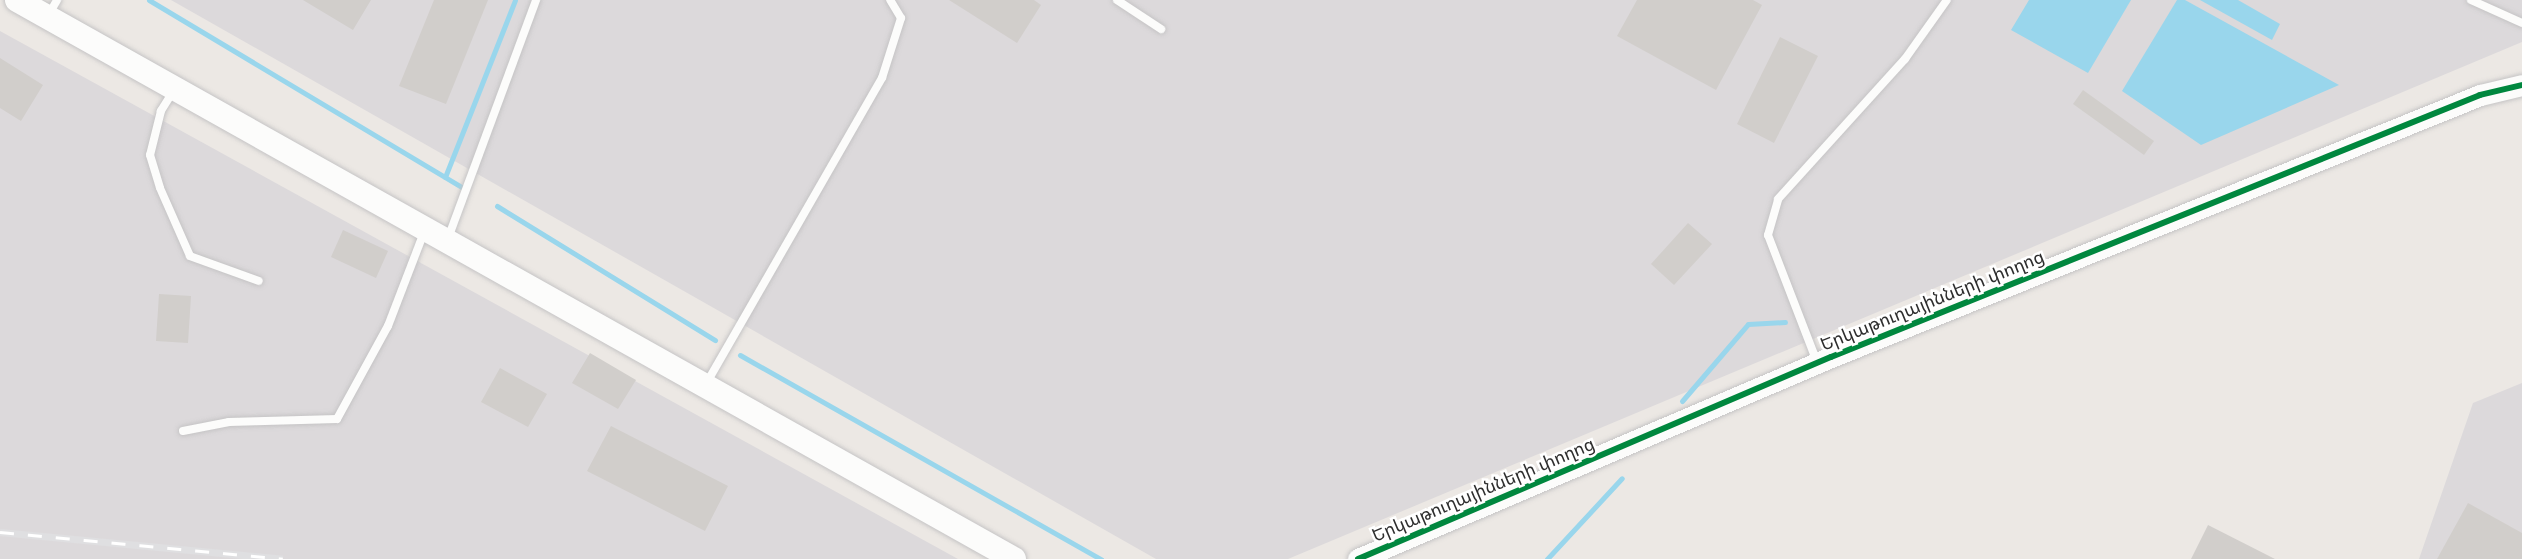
<!DOCTYPE html>
<meta charset="utf-8">
<style>
body{margin:0}
#map{position:relative;width:2522px;height:559px;overflow:hidden;background:#ece8e4;font-family:"Noto Sans","Noto Sans Armenian",sans-serif}
div>[style]{position:absolute}
.industrial>*{inset:0;background:#dcd9db}
.water>*{inset:0;background:#99d6ec}
.stream>*{height:5px;margin:-2.5px;padding:0 2.5px;transform-origin:2.5px;border-radius:2.5px;background:#99d6ec}
.building>*{inset:0;background:#d1cecb}
.roads{filter:drop-shadow(0 0 2px #c5c4c5) drop-shadow(0 0 2px #c5c4c5)}
.service>*{height:8px;margin:-4px;padding:0 4px;transform-origin:4px;border-radius:4px;background:#fcfcfb}
.tertiary>*{height:21px;margin:-10.5px;padding:0 10.5px;transform-origin:10.5px;border-radius:10.5px;background:#fcfcfb}
.secondary>*{height:24px;margin:-12px;padding:0 12px;transform-origin:12px;border-radius:12px;background:#fcfcfb}
.rail>*{height:7px;margin-top:-3.5px;transform-origin:0;background:repeating-linear-gradient(90deg,#fff 0 14px,#dfdfe1 0 28px);box-sizing:border-box;border-block:2px solid #dfdfe1}
.cycleway>*{height:6px;margin:-3px;padding:0 3px;transform-origin:3px;border-radius:3px;background:#00873e}
span{translate:-50% -50%;white-space:nowrap;text-align:center;line-height:1.15;-webkit-text-stroke:5px #fff;paint-order:stroke}
.street-label{font-size:18px;color:#2e2e2e}
</style>
<div id="map">
<div class="industrial">
<i style="clip-path:polygon(171px 0,2522px 0,2522px 42px,1288px 559px,1156px 559px)"></i>
<i style="clip-path:polygon(0 31px,958px 559px,0 559px)"></i>
<i style="clip-path:polygon(2522px 383px,2522px 559px,2419px 559px,2473px 403px)"></i>
</div>
<div class="water">
<i style="clip-path:polygon(2029px 0,2131px 0,2088px 73px,2011px 30px)"></i>
<i style="clip-path:polygon(2177px 0,2185px 0,2339px 85px,2201px 145px,2122px 91px)"></i>
<i style="clip-path:polygon(2200px 0,2238px 0,2280px 24px,2272px 40px)"></i>
</div>
<div class="stream">
<i style="left:149px;top:0;width:364px;rotate:30.9deg"></i>
<i style="left:445px;top:177px;width:190px;rotate:-68.4deg"></i>
<i style="left:497px;top:206px;width:256px;rotate:31.6deg"></i>
<i style="left:740px;top:355px;width:415px;rotate:29.5deg"></i>
<i style="left:1682px;top:401px;width:101px;rotate:-49.4deg"></i>
<i style="left:1748px;top:324px;width:37px;rotate:-3deg"></i>
<i style="left:1547px;top:559px;width:110px;rotate:-47.2deg"></i>
</div>
<div class="building">
<i style="clip-path:polygon(303px 0,371px 0,353px 30px)"></i>
<i style="clip-path:polygon(434px 0,488px 0,446px 104px,399px 86px)"></i>
<i style="clip-path:polygon(949px 0,1034px 0,1041px 5px,1017px 43px)"></i>
<i style="clip-path:polygon(1637px 0,1753px 0,1762px 5px,1716px 90px,1617px 36px)"></i>
<i style="clip-path:polygon(1780px 37px,1818px 56px,1774px 143px,1737px 124px)"></i>
<i style="clip-path:polygon(0 58px,43px 85px,21px 121px,0 108px)"></i>
<i style="clip-path:polygon(2083px 90px,2154px 141px,2144px 155px,2073px 104px)"></i>
<i style="clip-path:polygon(1688px 223px,1712px 244px,1674px 285px,1651px 264px)"></i>
<i style="clip-path:polygon(343px 230px,388px 251px,376px 278px,331px 257px)"></i>
<i style="clip-path:polygon(159px 294px,191px 296px,188px 343px,156px 341px)"></i>
<i style="clip-path:polygon(590px 353px,636px 380px,618px 409px,572px 383px)"></i>
<i style="clip-path:polygon(500px 368px,547px 394px,528px 427px,481px 402px)"></i>
<i style="clip-path:polygon(611px 426px,728px 486px,705px 531px,587px 471px)"></i>
<i style="clip-path:polygon(2468px 503px,2522px 533px,2522px 559px,2437px 559px)"></i>
<i style="clip-path:polygon(2208px 525px,2275px 559px,2191px 559px)"></i>
</div>
<div class="roads">
<div class="service">
<i style="left:1117px;top:0;width:53px;rotate:33.4deg"></i>
<i style="left:2471px;top:0;width:56px;rotate:24.3deg"></i>
<i style="left:49px;top:14px;width:16px;rotate:-60deg"></i>
<i style="left:174px;top:90px;width:25px;rotate:122deg"></i>
<i style="left:161px;top:111px;width:45px;rotate:104deg"></i>
<i style="left:150px;top:155px;width:34px;rotate:73deg"></i>
<i style="left:160px;top:188px;width:74px;rotate:66.2deg"></i>
<i style="left:190px;top:256px;width:73px;rotate:19.9deg"></i>
<i style="left:447px;top:241px;width:257px;rotate:-69.7deg"></i>
<i style="left:1817px;top:362px;width:136px;rotate:-111.1deg"></i>
<i style="left:1768px;top:235px;width:37px;rotate:-74deg"></i>
<i style="left:1778px;top:199px;width:189px;rotate:-47.8deg"></i>
<i style="left:1905px;top:59px;width:72px;rotate:-54.6deg"></i>
<i style="left:706px;top:384px;width:353px;rotate:-60.1deg"></i>
<i style="left:882px;top:78px;width:63px;rotate:-72.4deg"></i>
<i style="left:901px;top:18px;width:21px;rotate:-121deg"></i>
<i style="left:183px;top:431px;width:47px;rotate:-11.1deg"></i>
<i style="left:229px;top:422px;width:108px;rotate:-1.6deg"></i>
<i style="left:337px;top:419px;width:106px;rotate:-61.3deg"></i>
<i style="left:388px;top:326px;width:101px;rotate:-69deg"></i>
</div>
<div class="tertiary">
<i style="left:1358px;top:559px;width:514px;rotate:-23.13deg"></i>
<i style="left:1831px;top:357px;width:700px;rotate:-21.98deg"></i>
<i style="left:2480px;top:95px;width:43px;rotate:-13.4deg"></i>
</div>
<div class="secondary">
<i style="left:17px;top:0;width:1143px;rotate:29.28deg"></i>
</div>
</div>
<div class="rail">
<i style="left:0;top:532px;width:284px;rotate:5.4deg"></i>
</div>
<div class="cycleway">
<i style="left:1358px;top:559px;width:514px;rotate:-23.13deg"></i>
<i style="left:1831px;top:357px;width:700px;rotate:-21.98deg"></i>
<i style="left:2480px;top:95px;width:43px;rotate:-13.4deg"></i>
</div>
<div class="street-label">
<span style="left:1932px;top:300px;rotate:-22deg">Երկաթուղայինների փողոց</span>
<span style="left:1483px;top:489px;rotate:-23deg">Երկաթուղայինների փողոց</span>
</div>
</div>
